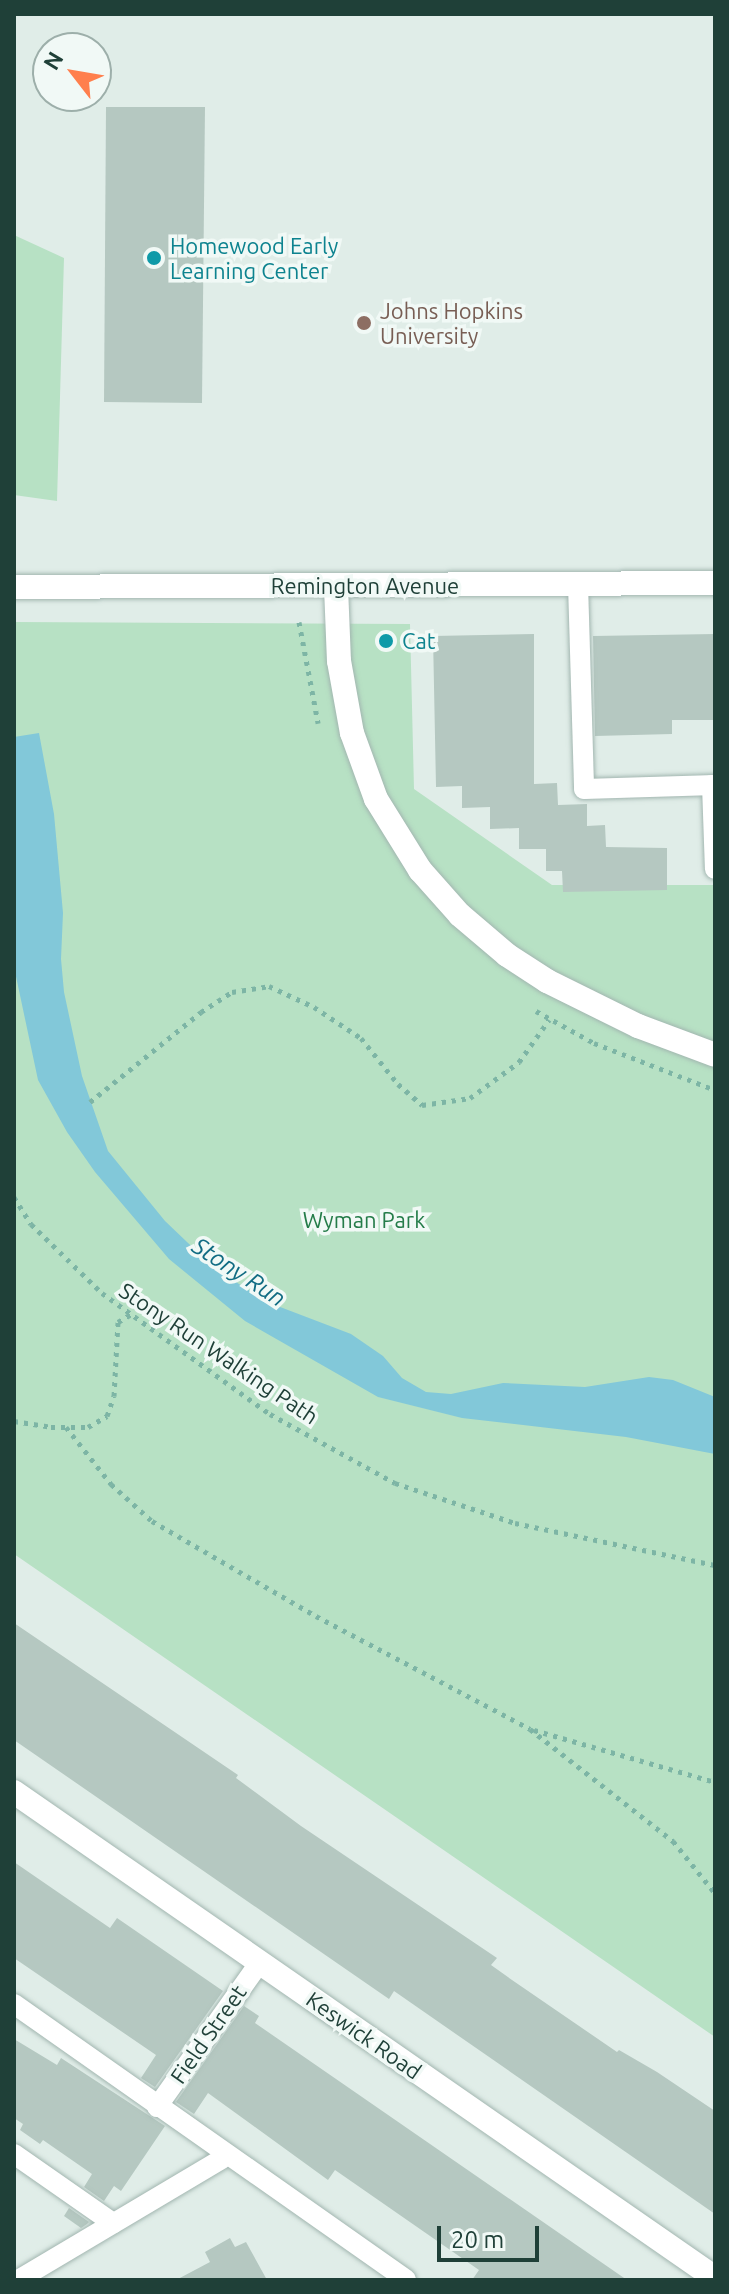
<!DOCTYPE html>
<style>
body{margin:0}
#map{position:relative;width:729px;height:2294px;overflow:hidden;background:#e0ede8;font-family:Ubuntu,sans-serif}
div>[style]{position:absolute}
.green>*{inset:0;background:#b7e1c4}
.water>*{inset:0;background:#82c8d9}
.building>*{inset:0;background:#b5c8c1}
.path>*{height:5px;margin-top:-2.5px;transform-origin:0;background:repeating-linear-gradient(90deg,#7db5a5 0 4px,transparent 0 10px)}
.roads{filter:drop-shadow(0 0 2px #a2b6b0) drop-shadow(0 0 2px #a2b6b0)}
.service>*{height:20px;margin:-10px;padding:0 10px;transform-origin:10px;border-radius:10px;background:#fff}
.tertiary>*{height:24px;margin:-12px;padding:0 12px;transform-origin:12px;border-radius:12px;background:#fff}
.dots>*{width:22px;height:22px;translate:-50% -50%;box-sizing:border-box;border:4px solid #f1f9f6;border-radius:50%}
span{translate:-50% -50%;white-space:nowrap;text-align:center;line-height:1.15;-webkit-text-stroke:7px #f1f9f6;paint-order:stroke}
.culture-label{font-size:22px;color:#0d838f}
.left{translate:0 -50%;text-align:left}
.education-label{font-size:22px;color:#785e54}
.street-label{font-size:22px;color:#1f4038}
.park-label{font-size:22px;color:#247c49}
.water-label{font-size:24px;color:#116c83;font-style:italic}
.frame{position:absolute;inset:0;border:16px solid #1f4038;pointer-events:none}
.north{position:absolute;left:32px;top:32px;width:80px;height:80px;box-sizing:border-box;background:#f1f9f6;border:2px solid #9dafaa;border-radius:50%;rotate:301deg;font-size:22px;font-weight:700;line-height:32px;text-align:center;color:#1f4038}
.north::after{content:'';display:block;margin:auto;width:28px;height:36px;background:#ff7f4d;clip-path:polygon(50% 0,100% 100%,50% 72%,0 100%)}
.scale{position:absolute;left:437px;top:2226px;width:102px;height:36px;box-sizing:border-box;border:4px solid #1f4038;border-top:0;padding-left:10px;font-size:24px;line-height:28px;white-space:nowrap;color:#1f4038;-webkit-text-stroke:6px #f1f9f6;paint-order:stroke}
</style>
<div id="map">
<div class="green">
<i style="clip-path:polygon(14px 235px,64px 258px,57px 501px,14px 495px)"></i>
<i style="clip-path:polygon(14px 622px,410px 624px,414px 789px,552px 885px,715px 885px,715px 2037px,14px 1554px)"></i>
</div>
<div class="water">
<i style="clip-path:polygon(39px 733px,54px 814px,63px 913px,61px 959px,64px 992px,82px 1076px,108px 1151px,165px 1221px,209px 1263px,239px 1284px,267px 1302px,351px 1334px,383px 1356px,402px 1378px,426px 1392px,451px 1394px,503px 1383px,585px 1387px,649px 1377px,673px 1380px,715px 1397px,715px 1454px,626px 1437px,462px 1418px,378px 1397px,245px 1321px,169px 1259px,95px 1172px,67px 1132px,38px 1080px,14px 967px,14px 737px)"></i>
</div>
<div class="building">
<i style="clip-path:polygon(106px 107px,205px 107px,202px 403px,104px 402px)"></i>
<i style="clip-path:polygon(534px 634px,534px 784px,557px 783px,558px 805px,587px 804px,587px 826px,605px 825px,606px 847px,667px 848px,667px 890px,563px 892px,562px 871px,546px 871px,546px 849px,519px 849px,519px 828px,490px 829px,490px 807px,462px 808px,462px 786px,436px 787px,433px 636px)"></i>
<i style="clip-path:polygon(715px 634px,715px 720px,672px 720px,672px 734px,595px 736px,593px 636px)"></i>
<i style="clip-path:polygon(14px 1623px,238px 1775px,236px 1778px,301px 1826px,497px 1958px,491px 1965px,512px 1980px,617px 2052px,619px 2050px,657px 2072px,715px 2111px,715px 2214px,394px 1991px,389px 1999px,14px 1740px)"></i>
<i style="clip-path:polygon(14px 1862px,110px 1928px,117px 1918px,223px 1991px,155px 2087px,141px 2078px,156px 2055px,14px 1958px)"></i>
<i style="clip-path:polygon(244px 2006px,259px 2016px,255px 2023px,627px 2280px,472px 2280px,479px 2270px,335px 2170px,328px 2180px,208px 2093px,194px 2114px,176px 2102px)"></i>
<i style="clip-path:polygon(14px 2039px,57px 2065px,61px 2058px,165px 2126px,121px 2191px,114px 2186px,104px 2201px,84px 2187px,92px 2174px,43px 2140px,40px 2144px,20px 2130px,23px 2124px,14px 2118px)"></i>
<i style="clip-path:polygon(69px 2208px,89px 2222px,87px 2224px,81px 2228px,64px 2216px)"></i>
<i style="clip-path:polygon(230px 2238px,235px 2247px,246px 2242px,267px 2280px,176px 2280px,210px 2262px,205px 2252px)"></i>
</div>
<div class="path">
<i style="left:299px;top:622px;width:103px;rotate:79.3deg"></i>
<i style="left:536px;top:1011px;width:66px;rotate:28.9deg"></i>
<i style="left:594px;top:1043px;width:130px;rotate:21.2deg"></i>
<i style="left:90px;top:1102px;width:143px;rotate:-39deg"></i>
<i style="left:201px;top:1012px;width:37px;rotate:-33deg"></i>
<i style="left:232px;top:992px;width:37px;rotate:-9deg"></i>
<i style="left:269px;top:986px;width:50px;rotate:25deg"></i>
<i style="left:314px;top:1007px;width:56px;rotate:33.4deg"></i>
<i style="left:361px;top:1038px;width:59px;rotate:51.2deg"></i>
<i style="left:398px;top:1084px;width:32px;rotate:41deg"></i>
<i style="left:422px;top:1105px;width:49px;rotate:-8.3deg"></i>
<i style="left:470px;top:1098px;width:61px;rotate:-36.3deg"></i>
<i style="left:519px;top:1062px;width:52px;rotate:-54.5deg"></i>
<i style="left:14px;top:1197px;width:32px;rotate:58deg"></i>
<i style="left:31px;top:1224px;width:99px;rotate:44.2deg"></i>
<i style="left:102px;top:1293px;width:207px;rotate:35.8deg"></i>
<i style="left:270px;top:1414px;width:143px;rotate:28.9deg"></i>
<i style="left:395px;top:1483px;width:126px;rotate:18.4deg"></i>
<i style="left:515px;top:1523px;width:204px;rotate:11.9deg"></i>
<i style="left:14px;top:1421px;width:37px;rotate:9deg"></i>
<i style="left:51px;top:1427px;width:37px"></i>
<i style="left:88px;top:1427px;width:22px;rotate:-30deg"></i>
<i style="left:107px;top:1416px;width:21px;rotate:-71deg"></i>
<i style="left:114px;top:1396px;width:74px;rotate:-86.9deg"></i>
<i style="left:118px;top:1322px;width:17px;rotate:-31deg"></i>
<i style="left:66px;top:1427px;width:73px;rotate:51.7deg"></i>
<i style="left:111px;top:1484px;width:55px;rotate:42.1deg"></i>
<i style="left:152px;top:1521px;width:190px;rotate:30.1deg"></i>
<i style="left:316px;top:1616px;width:242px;rotate:27.8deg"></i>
<i style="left:530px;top:1729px;width:182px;rotate:38.1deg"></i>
<i style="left:673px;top:1841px;width:67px;rotate:51.1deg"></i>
<i style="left:534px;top:1730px;width:188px;rotate:16deg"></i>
</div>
<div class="roads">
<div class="service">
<i style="left:578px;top:584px;width:205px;rotate:88.3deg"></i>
<i style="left:584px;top:789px;width:131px;rotate:-1.7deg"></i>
<i style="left:712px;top:785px;width:84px;rotate:88deg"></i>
<i style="left:14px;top:2004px;width:479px;rotate:35.1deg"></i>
<i style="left:157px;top:2107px;width:178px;rotate:-54.6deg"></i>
<i style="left:14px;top:2154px;width:121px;rotate:34.9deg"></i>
<i style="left:18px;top:2280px;width:237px;rotate:-30.7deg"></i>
</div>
<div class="tertiary">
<i style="left:14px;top:587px;width:701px;rotate:-0.33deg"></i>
<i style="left:336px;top:587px;width:74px;rotate:87.7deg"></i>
<i style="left:339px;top:661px;width:73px;rotate:79.8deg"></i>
<i style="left:352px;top:733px;width:70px;rotate:70deg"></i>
<i style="left:376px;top:799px;width:84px;rotate:58.2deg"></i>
<i style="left:420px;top:870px;width:60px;rotate:48.4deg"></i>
<i style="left:460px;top:915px;width:62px;rotate:40.4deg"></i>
<i style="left:507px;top:955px;width:48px;rotate:33deg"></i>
<i style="left:547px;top:981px;width:102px;rotate:26.3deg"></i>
<i style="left:638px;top:1026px;width:82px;rotate:20.6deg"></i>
<i style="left:14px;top:1792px;width:853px;rotate:34.73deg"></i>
</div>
</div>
<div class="dots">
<i style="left:154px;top:258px;background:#0f9aa8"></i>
<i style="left:364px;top:323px;background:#8d6e63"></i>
<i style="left:386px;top:641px;background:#0f9aa8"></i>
</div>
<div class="culture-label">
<span class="left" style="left:170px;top:258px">Homewood Early<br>Learning Center</span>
<span class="left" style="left:402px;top:641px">Cat</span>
</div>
<div class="education-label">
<span class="left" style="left:380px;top:323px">Johns Hopkins<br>University</span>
</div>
<div class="street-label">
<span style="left:365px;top:586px">Remington Avenue</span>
<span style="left:219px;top:1353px;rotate:34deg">Stony Run Walking Path</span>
<span style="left:208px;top:2034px;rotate:-55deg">Field Street</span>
<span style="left:364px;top:2035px;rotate:35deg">Keswick Road</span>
</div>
<div class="park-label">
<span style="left:364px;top:1220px">Wyman Park</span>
</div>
<div class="water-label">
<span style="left:239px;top:1272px;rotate:33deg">Stony Run</span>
</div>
<div class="frame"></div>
<div class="north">N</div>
<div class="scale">20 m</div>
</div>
